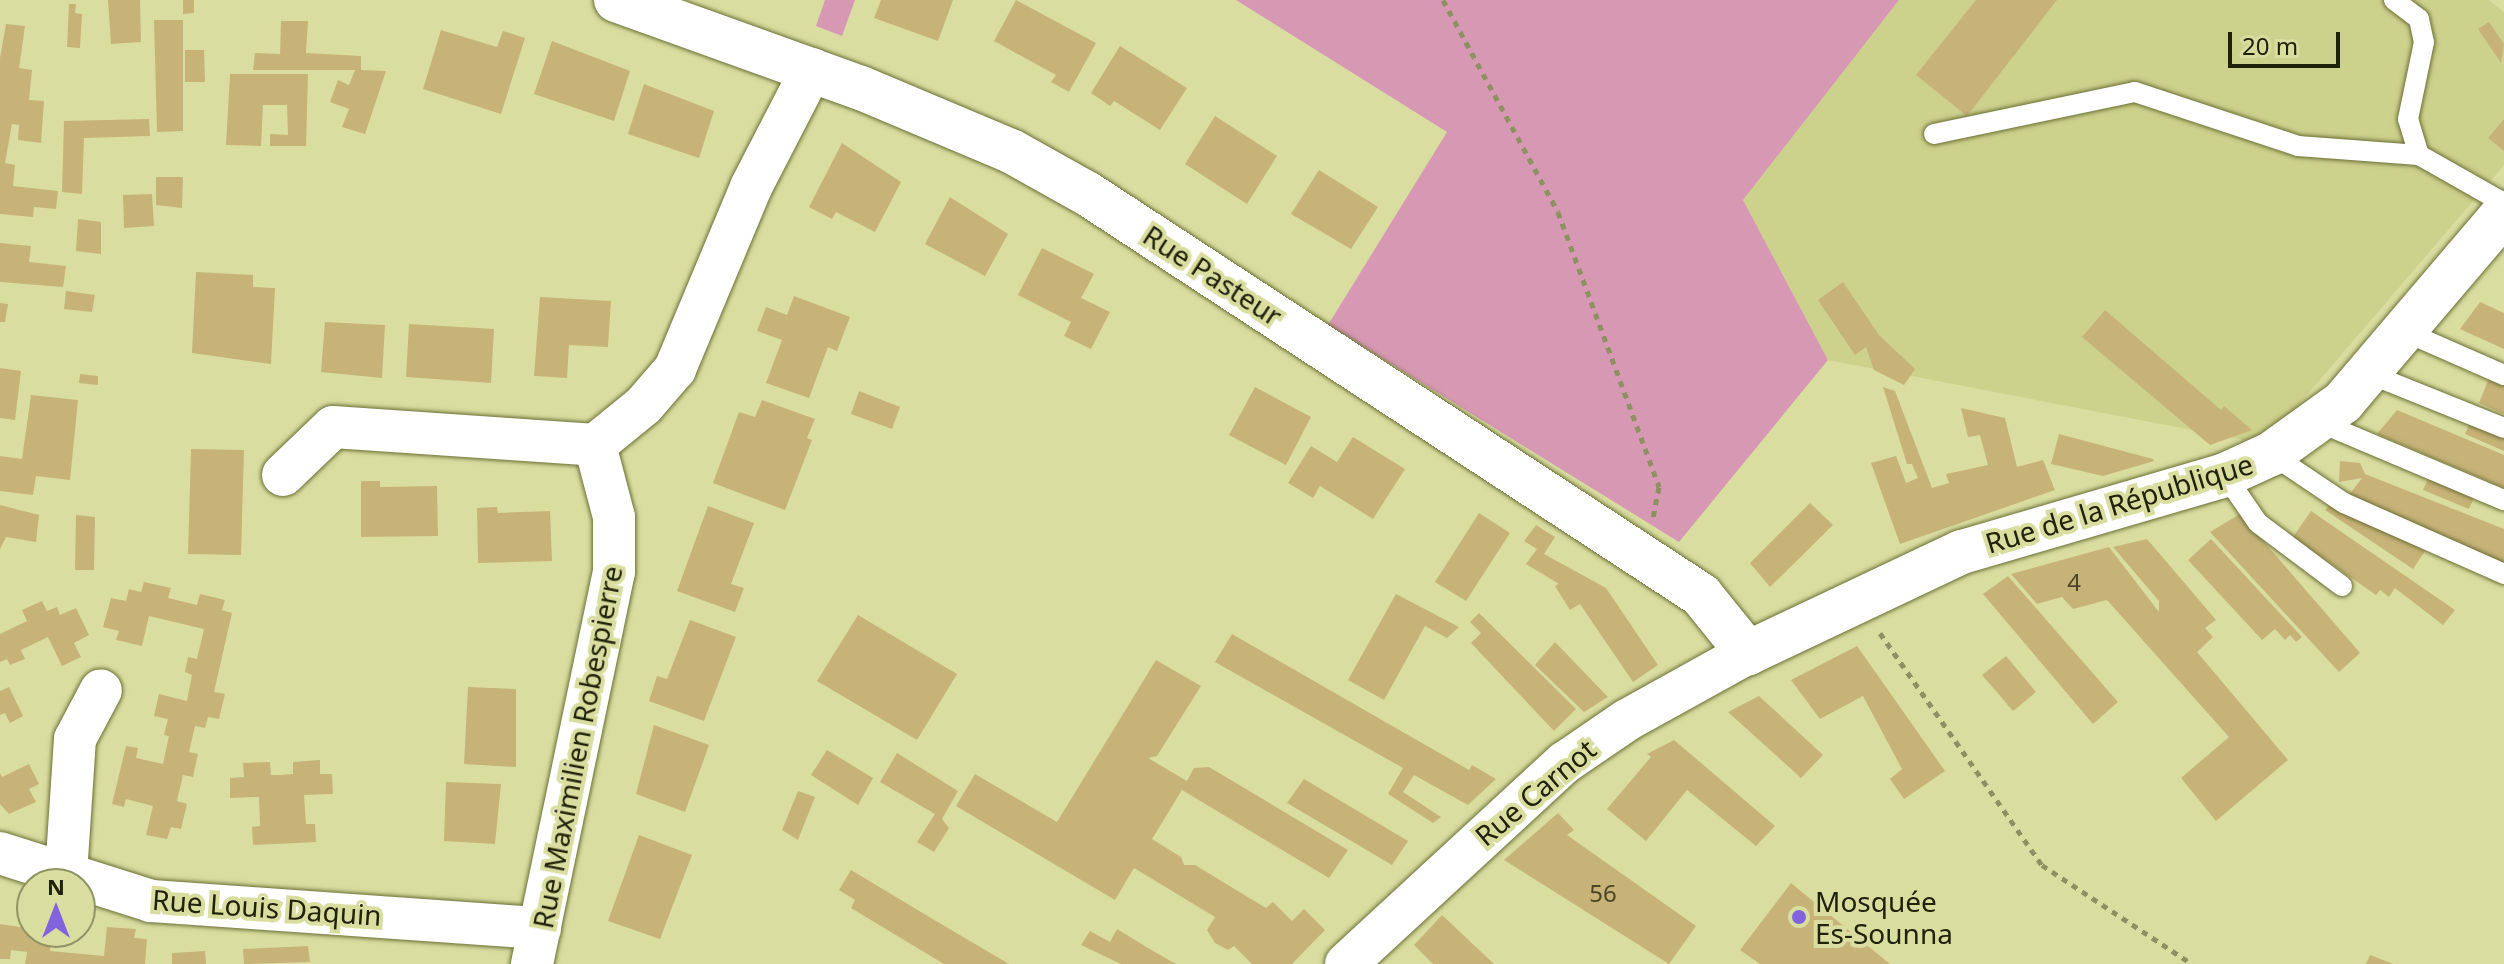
<!DOCTYPE html>
<meta charset="utf-8">
<style>
body{margin:0}
#map{position:relative;width:2504px;height:964px;overflow:hidden;background:#d9dea0;font-family:"Noto Sans",sans-serif}
div>[style]{position:absolute}
.built>*{inset:0;background:#ccd18c}
.green>*{inset:0;background:#d798b3}
.building>*{inset:0;background:#c7b378}
.path>*{height:5px;margin-top:-2.5px;transform-origin:0;background:repeating-linear-gradient(90deg,#8d9162 0 6px,transparent 0 12px)}
.roads{filter:drop-shadow(0 0 2px #6c6f35) drop-shadow(0 0 2px #6c6f35)}
.lane>*{height:20px;margin:-10px;padding:0 10px;transform-origin:10px;border-radius:10px;background:#fff}
.street>*{height:42px;margin:-21px;padding:0 21px;transform-origin:21px;border-radius:21px;background:#fff}
.secondary>*{height:44px;margin:-22px;padding:0 22px;transform-origin:22px;border-radius:22px;background:#fff}
.dots>*{width:22px;height:22px;translate:-50% -50%;box-sizing:border-box;border:4px solid #d9dea0;border-radius:50%}
span{translate:-50% -50%;white-space:nowrap;text-align:center;line-height:1.15;-webkit-text-stroke:8px #d9dea0;paint-order:stroke}
.number-label{font-size:24px;color:#4a4625}
.number-label span{-webkit-text-stroke-width:0}
.street-label{font-size:28px;color:#202209}
.poi-label{font-size:28px;color:#202209}
.left{translate:0 -50%;text-align:left}
.north{position:absolute;left:16px;top:868px;width:80px;height:80px;box-sizing:border-box;background:#d9dea0;border:2px solid #8f9364;border-radius:50%;rotate:0deg;font-size:22px;font-weight:700;line-height:32px;text-align:center;color:#202209}
.north::after{content:'';display:block;margin:auto;width:28px;height:36px;background:#8263de;clip-path:polygon(50% 0,100% 100%,50% 72%,0 100%)}
.scale{position:absolute;left:2228px;top:32px;width:112px;height:36px;box-sizing:border-box;border:4px solid #202209;border-top:0;padding-left:10px;font-size:24px;line-height:28px;white-space:nowrap;color:#202209;-webkit-text-stroke:6px #d9dea0;paint-order:stroke}
</style>
<div id="map">
<div class="built">
<i style="clip-path:polygon(1899px 0,2489px 0,2504px 12px,2504px 165px,2265px 444px,1828px 360px,1743px 200px)"></i>
</div>
<div class="green">
<i style="clip-path:polygon(825px 0,855px 0,842px 36px,816px 26px)"></i>
<i style="clip-path:polygon(1236px 0,1899px 0,1743px 200px,1828px 360px,1679px 542px,1328px 325px,1447px 132px)"></i>
</div>
<div class="building">
<i style="clip-path:polygon(108px 0,140px 0,141px 42px,111px 44px)"></i>
<i style="clip-path:polygon(183px 0,194px 0,194px 13px,183px 14px)"></i>
<i style="clip-path:polygon(881px 0,953px 0,938px 41px,874px 18px)"></i>
<i style="clip-path:polygon(1016px 0,1096px 43px,1069px 92px,1051px 82px,1056px 75px,994px 41px)"></i>
<i style="clip-path:polygon(1976px 0,2057px 0,1967px 116px,1916px 75px)"></i>
<i style="clip-path:polygon(69px 4px,76px 4px,75px 13px,82px 14px,80px 48px,67px 47px)"></i>
<i style="clip-path:polygon(154px 20px,183px 20px,183px 131px,157px 132px)"></i>
<i style="clip-path:polygon(281px 21px,308px 21px,306px 53px,361px 56px,361px 70px,386px 71px,365px 134px,342px 127px,349px 109px,330px 102px,338px 80px,349px 85px,355px 70px,253px 70px,255px 53px,280px 54px)"></i>
<i style="clip-path:polygon(2489px 22px,2504px 44px,2501px 63px,2478px 29px)"></i>
<i style="clip-path:polygon(6px 24px,25px 26px,19px 68px,32px 70px,29px 100px,44px 101px,41px 143px,18px 140px,19px 125px,12px 124px,5px 163px,15px 165px,13px 186px,58px 191px,56px 209px,34px 207px,33px 217px,0 214px,0 58px)"></i>
<i style="clip-path:polygon(441px 30px,497px 47px,503px 31px,525px 38px,501px 114px,423px 89px)"></i>
<i style="clip-path:polygon(552px 41px,630px 71px,614px 121px,534px 94px)"></i>
<i style="clip-path:polygon(1120px 46px,1187px 88px,1160px 130px,1114px 101px,1110px 106px,1091px 93px)"></i>
<i style="clip-path:polygon(185px 50px,204px 50px,205px 82px,185px 82px)"></i>
<i style="clip-path:polygon(230px 74px,308px 74px,306px 146px,270px 146px,270px 134px,288px 135px,287px 105px,263px 105px,261px 146px,226px 145px)"></i>
<i style="clip-path:polygon(644px 84px,714px 111px,699px 158px,628px 134px)"></i>
<i style="clip-path:polygon(1215px 116px,1277px 156px,1247px 204px,1185px 164px)"></i>
<i style="clip-path:polygon(149px 119px,150px 136px,84px 138px,82px 194px,62px 192px,64px 121px)"></i>
<i style="clip-path:polygon(2504px 119px,2504px 151px,2488px 138px)"></i>
<i style="clip-path:polygon(842px 143px,901px 182px,875px 232px,836px 212px,832px 219px,809px 207px)"></i>
<i style="clip-path:polygon(1319px 170px,1378px 207px,1351px 249px,1291px 214px)"></i>
<i style="clip-path:polygon(156px 177px,183px 177px,182px 208px,156px 205px)"></i>
<i style="clip-path:polygon(152px 194px,154px 226px,124px 228px,123px 195px)"></i>
<i style="clip-path:polygon(950px 197px,1008px 234px,985px 276px,925px 244px)"></i>
<i style="clip-path:polygon(78px 219px,101px 222px,101px 254px,76px 251px)"></i>
<i style="clip-path:polygon(0 243px,31px 246px,29px 262px,66px 266px,63px 287px,0 282px)"></i>
<i style="clip-path:polygon(1042px 248px,1094px 274px,1081px 298px,1110px 312px,1091px 349px,1064px 336px,1071px 322px,1018px 295px)"></i>
<i style="clip-path:polygon(196px 272px,253px 275px,253px 287px,275px 288px,271px 364px,192px 353px)"></i>
<i style="clip-path:polygon(1843px 282px,1879px 335px,1915px 369px,1904px 385px,1874px 370px,1866px 347px,1855px 355px,1818px 300px)"></i>
<i style="clip-path:polygon(66px 291px,95px 295px,92px 312px,64px 309px)"></i>
<i style="clip-path:polygon(794px 296px,850px 317px,837px 351px,828px 347px,809px 398px,766px 383px,782px 340px,757px 331px,766px 307px,787px 315px)"></i>
<i style="clip-path:polygon(540px 297px,611px 301px,608px 347px,569px 345px,567px 378px,534px 376px)"></i>
<i style="clip-path:polygon(2480px 302px,2504px 313px,2504px 349px,2460px 329px)"></i>
<i style="clip-path:polygon(0 303px,8px 304px,5px 322px,0 322px)"></i>
<i style="clip-path:polygon(2105px 310px,2221px 410px,2224px 406px,2252px 430px,2210px 445px,2082px 337px)"></i>
<i style="clip-path:polygon(325px 322px,385px 325px,382px 378px,321px 372px)"></i>
<i style="clip-path:polygon(409px 324px,494px 329px,491px 383px,406px 377px)"></i>
<i style="clip-path:polygon(0 368px,21px 371px,15px 420px,0 418px)"></i>
<i style="clip-path:polygon(80px 374px,98px 376px,98px 385px,79px 383px)"></i>
<i style="clip-path:polygon(2490px 376px,2504px 382px,2504px 414px,2479px 403px)"></i>
<i style="clip-path:polygon(1255px 387px,1311px 417px,1286px 465px,1229px 435px)"></i>
<i style="clip-path:polygon(1883px 387px,1895px 391px,1932px 488px,1949px 483px,1946px 474px,1988px 465px,1980px 435px,1968px 437px,1961px 408px,2005px 418px,2017px 467px,2043px 460px,2055px 490px,1900px 544px,1871px 463px,1896px 456px,1906px 483px,1918px 478px,1912px 464px,1907px 464px)"></i>
<i style="clip-path:polygon(859px 391px,900px 407px,892px 429px,851px 414px)"></i>
<i style="clip-path:polygon(31px 395px,78px 400px,70px 480px,36px 476px,33px 495px,0 491px,0 456px,22px 459px)"></i>
<i style="clip-path:polygon(762px 400px,815px 419px,807px 438px,812px 440px,785px 510px,713px 483px,739px 412px,755px 417px)"></i>
<i style="clip-path:polygon(2397px 410px,2504px 455px,2504px 488px,2377px 434px)"></i>
<i style="clip-path:polygon(2471px 421px,2504px 436px,2504px 451px,2465px 434px)"></i>
<i style="clip-path:polygon(2059px 434px,2153px 459px,2154px 461px,2103px 476px,2051px 464px)"></i>
<i style="clip-path:polygon(1353px 437px,1405px 469px,1373px 519px,1320px 486px,1313px 498px,1288px 483px,1311px 446px,1337px 462px)"></i>
<i style="clip-path:polygon(191px 449px,244px 450px,241px 555px,188px 554px)"></i>
<i style="clip-path:polygon(2340px 461px,2360px 463px,2365px 474px,2504px 529px,2504px 563px,2349px 495px,2362px 478px,2339px 482px)"></i>
<i style="clip-path:polygon(2428px 479px,2474px 498px,2469px 509px,2423px 490px)"></i>
<i style="clip-path:polygon(361px 481px,380px 481px,380px 487px,437px 486px,438px 536px,361px 537px)"></i>
<i style="clip-path:polygon(1810px 503px,1833px 525px,1770px 587px,1750px 563px)"></i>
<i style="clip-path:polygon(0 505px,39px 515px,36px 542px,6px 537px,0 549px)"></i>
<i style="clip-path:polygon(2330px 505px,2372px 517px,2425px 551px,2413px 569px,2325px 510px)"></i>
<i style="clip-path:polygon(708px 506px,754px 523px,731px 584px,744px 588px,735px 612px,677px 591px)"></i>
<i style="clip-path:polygon(497px 507px,498px 513px,550px 511px,552px 561px,478px 563px,477px 508px)"></i>
<i style="clip-path:polygon(2311px 511px,2455px 610px,2443px 625px,2395px 588px,2389px 597px,2380px 590px,2376px 595px,2293px 537px)"></i>
<i style="clip-path:polygon(1479px 513px,1510px 533px,1466px 601px,1435px 582px)"></i>
<i style="clip-path:polygon(2240px 514px,2360px 653px,2339px 672px,2210px 532px)"></i>
<i style="clip-path:polygon(76px 515px,95px 517px,94px 570px,75px 570px)"></i>
<i style="clip-path:polygon(1536px 525px,1555px 537px,1544px 554px,1606px 588px,1658px 665px,1633px 682px,1580px 604px,1570px 610px,1555px 586px,1559px 584px,1526px 564px,1537px 549px,1524px 541px)"></i>
<i style="clip-path:polygon(2147px 539px,2216px 620px,2205px 628px,2213px 637px,2197px 652px,2288px 760px,2216px 821px,2181px 778px,2229px 737px,2107px 600px,2073px 609px,2062px 597px,2037px 604px,2011px 574px,2109px 547px,2159px 612px,2159px 601px,2113px 547px)"></i>
<i style="clip-path:polygon(2211px 539px,2302px 637px,2296px 642px,2290px 635px,2285px 640px,2275px 629px,2262px 640px,2188px 560px)"></i>
<i style="clip-path:polygon(2008px 576px,2118px 702px,2093px 724px,1983px 594px)"></i>
<i style="clip-path:polygon(144px 582px,171px 588px,168px 598px,197px 605px,200px 594px,225px 600px,222px 610px,232px 613px,214px 692px,225px 694px,219px 719px,208px 717px,205px 728px,195px 726px,189px 752px,198px 754px,193px 777px,183px 775px,177px 801px,187px 804px,181px 829px,171px 827px,167px 839px,146px 835px,153px 806px,126px 799px,124px 807px,112px 804px,126px 746px,138px 748px,136px 758px,163px 764px,169px 736px,164px 735px,168px 719px,154px 716px,159px 694px,187px 701px,192px 675px,185px 672px,188px 657px,197px 659px,204px 629px,149px 616px,142px 646px,116px 640px,119px 631px,103px 627px,111px 598px,126px 601px,129px 589px,141px 592px)"></i>
<i style="clip-path:polygon(1396px 594px,1459px 627px,1447px 638px,1425px 626px,1384px 700px,1348px 680px)"></i>
<i style="clip-path:polygon(42px 601px,47px 611px,57px 607px,60px 615px,76px 608px,89px 635px,74px 643px,81px 657px,62px 666px,48px 637px,21px 650px,25px 659px,10px 665px,7px 659px,0 662px,0 634px,27px 621px,22px 610px)"></i>
<i style="clip-path:polygon(1479px 613px,1576px 709px,1554px 731px,1471px 643px,1481px 633px,1470px 622px)"></i>
<i style="clip-path:polygon(858px 615px,957px 674px,917px 740px,817px 681px)"></i>
<i style="clip-path:polygon(690px 620px,736px 637px,704px 721px,649px 701px,657px 676px,667px 679px)"></i>
<i style="clip-path:polygon(1232px 634px,1469px 770px,1472px 765px,1496px 779px,1468px 805px,1414px 775px,1403px 792px,1441px 817px,1433px 823px,1388px 794px,1403px 768px,1215px 662px)"></i>
<i style="clip-path:polygon(1555px 642px,1608px 697px,1584px 712px,1535px 665px)"></i>
<i style="clip-path:polygon(1857px 646px,1945px 771px,1904px 799px,1890px 779px,1902px 769px,1863px 696px,1820px 719px,1791px 680px)"></i>
<i style="clip-path:polygon(2006px 656px,2036px 692px,2013px 711px,1982px 675px)"></i>
<i style="clip-path:polygon(1156px 660px,1201px 686px,1157px 756px,1148px 758px,1187px 781px,1194px 768px,1209px 767px,1348px 850px,1329px 878px,1182px 790px,1152px 839px,1181px 857px,1184px 865px,1195px 865px,1266px 908px,1273px 902px,1292px 921px,1304px 909px,1325px 930px,1292px 964px,1252px 964px,1234px 946px,1228px 950px,1215px 943px,1207px 930px,1215px 917px,1134px 868px,1115px 900px,956px 806px,975px 774px,1057px 822px)"></i>
<i style="clip-path:polygon(9px 687px,23px 716px,10px 723px,5px 713px,0 715px,0 691px)"></i>
<i style="clip-path:polygon(468px 687px,516px 689px,516px 767px,464px 764px)"></i>
<i style="clip-path:polygon(1759px 696px,1823px 755px,1801px 778px,1728px 712px)"></i>
<i style="clip-path:polygon(654px 725px,709px 745px,685px 812px,636px 794px)"></i>
<i style="clip-path:polygon(1674px 740px,1775px 826px,1756px 846px,1687px 790px,1646px 841px,1607px 809px,1651px 757px,1647px 754px)"></i>
<i style="clip-path:polygon(827px 750px,873px 778px,858px 805px,811px 775px)"></i>
<i style="clip-path:polygon(897px 753px,958px 791px,942px 819px,949px 828px,934px 852px,917px 842px,935px 814px,880px 782px)"></i>
<i style="clip-path:polygon(320px 760px,320px 774px,332px 774px,333px 794px,304px 795px,306px 824px,315px 824px,316px 842px,253px 845px,252px 827px,260px 826px,259px 797px,230px 798px,230px 778px,244px 777px,243px 763px,270px 762px,271px 775px,281px 775px,293px 774px,293px 762px)"></i>
<i style="clip-path:polygon(29px 764px,39px 784px,29px 789px,36px 802px,9px 814px,0 804px,0 773px,2px 777px)"></i>
<i style="clip-path:polygon(1304px 779px,1408px 841px,1392px 865px,1287px 803px)"></i>
<i style="clip-path:polygon(446px 782px,501px 784px,495px 844px,444px 841px)"></i>
<i style="clip-path:polygon(798px 791px,815px 797px,798px 840px,782px 830px)"></i>
<i style="clip-path:polygon(1558px 813px,1574px 830px,1567px 835px,1696px 926px,1669px 964px,1504px 860px)"></i>
<i style="clip-path:polygon(639px 835px,692px 855px,660px 939px,608px 921px)"></i>
<i style="clip-path:polygon(851px 870px,931px 918px,1009px 964px,944px 964px,914px 946px,851px 908px,855px 900px,839px 890px)"></i>
<i style="clip-path:polygon(1791px 883px,1890px 964px,1760px 964px,1740px 950px)"></i>
<i style="clip-path:polygon(1442px 915px,1494px 964px,1433px 964px,1414px 945px)"></i>
<i style="clip-path:polygon(0 924px,52px 932px,50px 951px,104px 956px,107px 927px,136px 929px,134px 938px,147px 939px,145px 964px,25px 964px,27px 952px,11px 950px,10px 959px,0 959px)"></i>
<i style="clip-path:polygon(1117px 929px,1148px 948px,1176px 964px,1121px 964px,1081px 945px,1090px 931px,1110px 942px)"></i>
<i style="clip-path:polygon(308px 946px,310px 962px,244px 964px,243px 949px)"></i>
<i style="clip-path:polygon(205px 951px,206px 964px,172px 964px,172px 953px)"></i>
<i style="clip-path:polygon(2370px 955px,2393px 964px,2366px 964px)"></i>
</div>
<div class="path">
<i style="left:1443px;top:0;width:241px;rotate:61.5deg"></i>
<i style="left:1558px;top:212px;width:293px;rotate:69.8deg"></i>
<i style="left:1659px;top:487px;width:31px;rotate:101deg"></i>
<i style="left:1880px;top:633px;width:283px;rotate:55.1deg"></i>
<i style="left:2042px;top:865px;width:180px;rotate:33.4deg"></i>
</div>
<div class="roads">
<div class="lane">
<i style="left:2394px;top:0;width:31px;rotate:37deg"></i>
<i style="left:2419px;top:19px;width:24px;rotate:78deg"></i>
<i style="left:2424px;top:42px;width:79px;rotate:101.7deg"></i>
<i style="left:2408px;top:119px;width:38px;rotate:73deg"></i>
<i style="left:1934px;top:134px;width:205px;rotate:-11.8deg"></i>
<i style="left:2135px;top:92px;width:172px;rotate:18.3deg"></i>
<i style="left:2298px;top:146px;width:121px;rotate:4.3deg"></i>
<i style="left:2419px;top:155px;width:98px;rotate:29.5deg"></i>
<i style="left:2406px;top:332px;width:107px;rotate:23.7deg"></i>
<i style="left:2370px;top:374px;width:144px;rotate:21.9deg"></i>
<i style="left:2319px;top:422px;width:201px;rotate:22.9deg"></i>
<i style="left:2271px;top:454px;width:88px;rotate:33.9deg"></i>
<i style="left:2344px;top:503px;width:175px;rotate:23.9deg"></i>
<i style="left:2225px;top:475px;width:58px;rotate:55.5deg"></i>
<i style="left:2258px;top:523px;width:105px;rotate:36.9deg"></i>
</div>
<div class="street">
<i style="left:283px;top:475px;width:69px;rotate:-43.8deg"></i>
<i style="left:333px;top:427px;width:263px;rotate:3.9deg"></i>
<i style="left:0;top:853px;width:158px;rotate:17.6deg"></i>
<i style="left:151px;top:901px;width:390px;rotate:4deg"></i>
<i style="left:66px;top:874px;width:135px;rotate:-86.2deg"></i>
<i style="left:75px;top:739px;width:55px;rotate:-62deg"></i>
<i style="left:532px;top:964px;width:400px;rotate:-78.2deg"></i>
<i style="left:614px;top:572px;width:55px;rotate:-90deg"></i>
<i style="left:614px;top:517px;width:74px;rotate:-104.8deg"></i>
<i style="left:595px;top:445px;width:63px;rotate:-39.2deg"></i>
<i style="left:644px;top:405px;width:48px;rotate:-49.3deg"></i>
<i style="left:675px;top:369px;width:197px;rotate:-67.3deg"></i>
<i style="left:751px;top:187px;width:133px;rotate:-62.7deg"></i>
<i style="left:1346px;top:964px;width:297px;rotate:-42.7deg"></i>
<i style="left:1564px;top:763px;width:76px;rotate:-34.3deg"></i>
<i style="left:1627px;top:720px;width:138px;rotate:-29deg"></i>
</div>
<div class="secondary">
<i style="left:616px;top:0;width:260px;rotate:19.8deg"></i>
<i style="left:861px;top:88px;width:163px;rotate:22.8deg"></i>
<i style="left:1011px;top:151px;width:88px;rotate:29.2deg"></i>
<i style="left:1088px;top:194px;width:733px;rotate:33.19deg"></i>
<i style="left:1701px;top:595px;width:75px;rotate:51deg"></i>
<i style="left:1748px;top:653px;width:237px;rotate:-25.3deg"></i>
<i style="left:1962px;top:552px;width:274px;rotate:-16.3deg"></i>
<i style="left:2225px;top:475px;width:51px;rotate:-24.5deg"></i>
<i style="left:2271px;top:454px;width:89px;rotate:-35.8deg"></i>
<i style="left:2343px;top:402px;width:248px;rotate:-49.6deg"></i>
</div>
</div>
<div class="dots">
<i style="left:1799px;top:917px;background:#8263de"></i>
</div>
<div class="number-label">
<span style="left:2074px;top:582px">4</span>
<span style="left:1603px;top:893px">56</span>
</div>
<div class="street-label">
<span style="left:1213px;top:275px;rotate:33deg">Rue Pasteur</span>
<span style="left:2119px;top:503px;rotate:-17deg">Rue de la République</span>
<span style="left:577px;top:747px;rotate:-79deg">Rue Maximilien Robespierre</span>
<span style="left:1535px;top:792px;rotate:-40deg">Rue Carnot</span>
<span style="left:267px;top:907px;rotate:4deg">Rue Louis Daquin</span>
</div>
<div class="poi-label">
<span class="left" style="left:1815px;top:917px">Mosquée<br>Es-Sounna</span>
</div>
<div class="north">N</div>
<div class="scale">20 m</div>
</div>
